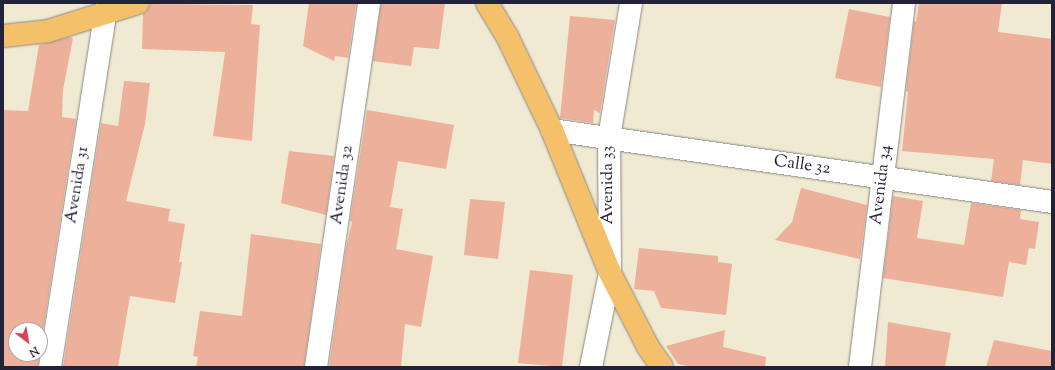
<!DOCTYPE html>
<style>
body{margin:0}
#map{position:relative;width:1055px;height:370px;overflow:hidden;background:#f1ead2;font-family:"Sorts Mill Goudy",serif}
div>[style]{position:absolute}
.building>*{inset:0;background:#edb09a}
.roads{filter:drop-shadow(0 0 1px #8a8686) drop-shadow(0 0 1px #8a8686)}
.minor>*{height:22px;margin:-11px;padding:0 11px;transform-origin:11px;border-radius:11px;background:#fff}
.major>*{height:22px;margin:-11px;padding:0 11px;transform-origin:11px;border-radius:11px;background:#f4c16a}
span{translate:-50% -50%;white-space:nowrap;text-align:center;line-height:1.15;-webkit-text-stroke:4px #fff;paint-order:stroke}
.street-label{font-size:17px;color:#22223b}
.frame{position:absolute;inset:0;border:4px solid #22223b;pointer-events:none}
.north{position:absolute;left:8px;top:322px;width:40px;height:40px;box-sizing:border-box;background:#fff;border:1px solid #a7a7b1;border-radius:50%;rotate:149deg;font-size:11px;font-weight:700;line-height:16px;text-align:center;color:#22223b}
.north::after{content:'';display:block;margin:auto;width:14px;height:18px;background:#d1495b;clip-path:polygon(50% 0,100% 100%,50% 72%,0 100%)}
</style>
<div id="map">
<div class="building">
<i style="clip-path:polygon(309px 3px,356px 3px,348px 58px,335px 56px,334px 61px,303px 46px)"></i>
<i style="clip-path:polygon(381px 3px,445px 3px,439px 49px,414px 47px,411px 66px,373px 61px)"></i>
<i style="clip-path:polygon(919px 3px,1002px 3px,998px 32px,1052px 39px,1052px 164px,1023px 160px,1020px 185px,991px 181px,994px 159px,902px 151px,908px 92px,906px 91px,914px 21px,916px 22px)"></i>
<i style="clip-path:polygon(150px 4px,253px 5px,251px 24px,260px 25px,252px 141px,213px 136px,225px 52px,142px 49px,143px 14px,147px 11px)"></i>
<i style="clip-path:polygon(849px 9px,890px 17px,881px 87px,835px 78px)"></i>
<i style="clip-path:polygon(570px 16px,615px 20px,600px 113px,594px 110px,593px 123px,560px 118px)"></i>
<i style="clip-path:polygon(70px 37px,73px 38px,63px 90px,62px 117px,76px 119px,40px 350px,40px 330px,16px 330px,16px 354px,39px 354px,38px 367px,3px 367px,3px 110px,28px 111px,39px 45px)"></i>
<i style="clip-path:polygon(124px 81px,150px 83px,145px 124px,126px 201px,170px 209px,168px 221px,185px 224px,179px 262px,182px 262px,175px 303px,130px 296px,118px 367px,63px 367px,101px 123px,118px 126px)"></i>
<i style="clip-path:polygon(367px 110px,454px 125px,446px 169px,398px 161px,390px 207px,403px 209px,396px 249px,433px 256px,421px 327px,405px 324px,401px 367px,329px 367px,346px 248px,352px 222px,350px 221px)"></i>
<i style="clip-path:polygon(289px 151px,334px 156px,326px 215px,281px 203px)"></i>
<i style="clip-path:polygon(801px 188px,867px 205px,860px 259px,775px 240px,792px 222px)"></i>
<i style="clip-path:polygon(893px 196px,923px 201px,917px 238px,964px 245px,971px 203px,1021px 210px,1020px 219px,1039px 222px,1035px 249px,1029px 248px,1026px 265px,1009px 262px,1003px 297px,883px 278px)"></i>
<i style="clip-path:polygon(470px 199px,505px 202px,498px 259px,464px 255px)"></i>
<i style="clip-path:polygon(251px 234px,321px 244px,304px 367px,196px 367px,198px 357px,193px 356px,200px 311px,242px 316px)"></i>
<i style="clip-path:polygon(639px 248px,718px 256px,718px 262px,732px 264px,726px 315px,661px 308px,654px 291px,634px 289px)"></i>
<i style="clip-path:polygon(530px 270px,573px 275px,562px 367px,518px 363px)"></i>
<i style="clip-path:polygon(888px 322px,951px 333px,945px 367px,885px 367px)"></i>
<i style="clip-path:polygon(725px 330px,723px 347px,766px 357px,765px 367px,693px 367px,678px 364px,666px 346px)"></i>
<i style="clip-path:polygon(994px 340px,1052px 351px,1052px 367px,986px 367px)"></i>
</div>
<div class="roads">
<div class="minor">
<i style="left:552px;top:130px;width:505px;rotate:8.19deg"></i>
<i style="left:50px;top:367px;width:368px;rotate:-81.1deg"></i>
<i style="left:316px;top:367px;width:368px;rotate:-81.7deg"></i>
<i style="left:591px;top:367px;width:96px;rotate:-78.6deg"></i>
<i style="left:610px;top:273px;width:135px;rotate:-90.4deg"></i>
<i style="left:609px;top:138px;width:137px;rotate:-80.7deg"></i>
<i style="left:860px;top:367px;width:367px;rotate:-83.1deg"></i>
</div>
<div class="major">
<i style="left:487px;top:3px;width:41px;rotate:59deg"></i>
<i style="left:508px;top:38px;width:102px;rotate:64.4deg"></i>
<i style="left:552px;top:130px;width:154px;rotate:67.9deg"></i>
<i style="left:610px;top:273px;width:83px;rotate:62.8deg"></i>
<i style="left:648px;top:347px;width:24px;rotate:55deg"></i>
<i style="left:3px;top:36px;width:45px;rotate:-6.3deg"></i>
<i style="left:48px;top:31px;width:94px;rotate:-17.3deg"></i>
</div>
</div>
<div class="street-label">
<span style="left:802px;top:166px;rotate:8deg">Calle 32</span>
<span style="left:78px;top:185px;rotate:-81deg">Avenida 31</span>
<span style="left:343px;top:185px;rotate:-82deg">Avenida 32</span>
<span style="left:609px;top:185px;rotate:-90deg">Avenida 33</span>
<span style="left:882px;top:185px;rotate:-83deg">Avenida 34</span>
</div>
<div class="frame"></div>
<div class="north">N</div>
</div>
